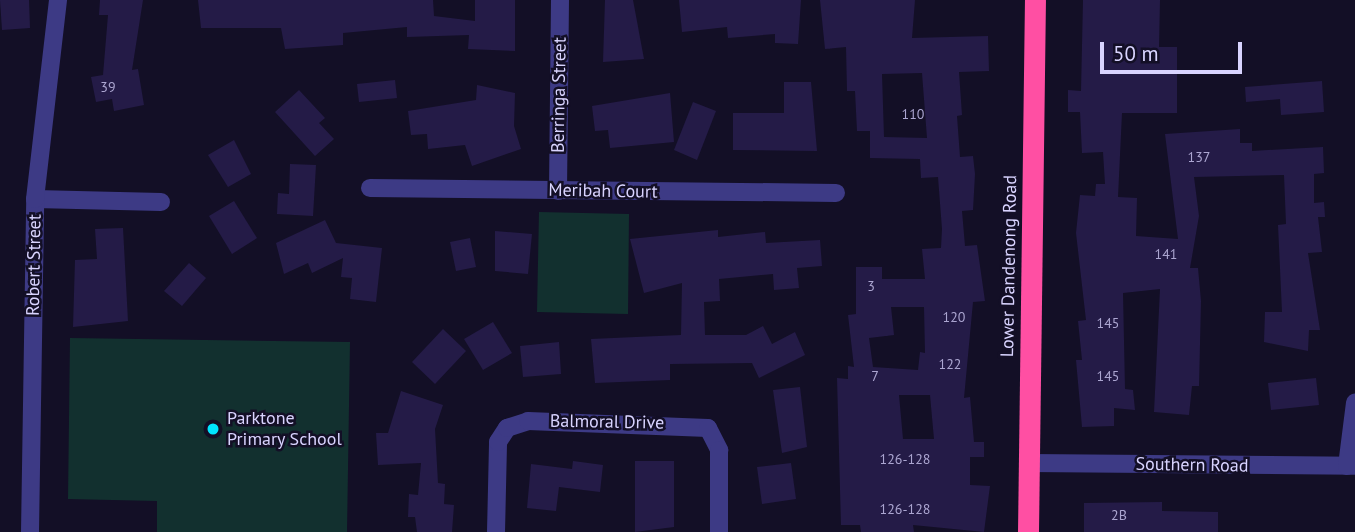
<!DOCTYPE html>
<style>
body{margin:0}
#map{position:relative;width:1355px;height:532px;overflow:hidden;background:#130f26;font-family:"PT Sans",sans-serif}
div>[style]{position:absolute}
.green>*{inset:0;background:#12302f}
.building>*{inset:0;background:#241b47}
.minor>*{height:18px;margin:-9px;padding:0 9px;transform-origin:9px;border-radius:9px;background:#3d3a85}
.highway>*{height:21px;margin:-10.5px;padding:0 10.5px;transform-origin:10.5px;border-radius:10.5px;background:#ff4fa3}
.dots>*{width:19px;height:19px;translate:-50% -50%;box-sizing:border-box;border:4px solid #130f26;border-radius:50%}
span{translate:-50% -50%;white-space:nowrap;text-align:center;line-height:1.15;-webkit-text-stroke:5px #130f26;paint-order:stroke}
.number-label{font-size:14px;color:#aca6d1}
.number-label span{-webkit-text-stroke-width:0}
.street-label{font-size:18px;color:#d9d4ff}
.poi-label{font-size:18px;color:#d9d4ff}
.left{translate:0 -50%;text-align:left}
.scale{position:absolute;left:1100px;top:42px;width:142px;height:32px;box-sizing:border-box;border:4px solid #d9d4ff;border-top:0;padding-left:9px;font-size:21px;line-height:24px;white-space:nowrap;color:#d9d4ff;-webkit-text-stroke:5px #130f26;paint-order:stroke}
</style>
<div id="map">
<div class="green">
<i style="clip-path:polygon(539px 212px,629px 214px,628px 314px,537px 312px)"></i>
<i style="clip-path:polygon(70px 338px,350px 342px,347px 532px,157px 532px,157px 501px,68px 499px)"></i>
</div>
<div class="building">
<i style="clip-path:polygon(0 0,29px 0,30px 28px,2px 30px)"></i>
<i style="clip-path:polygon(100px 0,143px 0,132px 70px,138px 69px,144px 105px,114px 111px,112px 99px,96px 102px,91px 77px,103px 75px,108px 15px,99px 15px)"></i>
<i style="clip-path:polygon(198px 0,433px 0,434px 16px,475px 21px,475px 0,515px 0,515px 51px,468px 49px,469px 35px,407px 37px,407px 27px,343px 33px,343px 45px,285px 49px,281px 28px,201px 28px)"></i>
<i style="clip-path:polygon(605px 0,633px 0,644px 59px,603px 62px)"></i>
<i style="clip-path:polygon(679px 0,801px 0,798px 44px,775px 43px,775px 34px,728px 38px,727px 27px,682px 32px)"></i>
<i style="clip-path:polygon(evenodd,820px 0,915px 0,912px 38px,988px 36px,989px 71px,959px 72px,962px 115px,957px 116px,960px 157px,973px 156px,975px 174px,973px 210px,962px 211px,965px 246px,977px 245px,985px 301px,973px 302px,964px 398px,970px 397px,974px 442px,984px 442px,984px 457px,970px 457px,970px 485px,990px 486px,984px 532px,913px 525px,914px 532px,861px 532px,860px 525px,841px 525px,837px 378px,848px 379px,848px 366px,854px 367px,848px 315px,856px 314px,856px 267px,882px 267px,882px 279px,925px 279px,922px 249px,941px 248px,942px 229px,938px 177px,921px 178px,920px 159px,870px 158px,870px 131px,857px 131px,855px 91px,847px 91px,846px 47px,825px 49px,820px 0,922px 73px,927px 138px,884px 137px,882px 74px,922px 73px,820px 0,891px 307px,924px 307px,925px 353px,920px 352px,918px 370px,873px 367px,869px 338px,894px 335px,891px 307px,820px 0,899px 395px,930px 395px,934px 439px,903px 439px,899px 395px)"></i>
<i style="clip-path:polygon(1083px 0,1160px 0,1159px 47px,1177px 47px,1177px 113px,1122px 113px,1118px 197px,1137px 198px,1136px 236px,1178px 239px,1165px 134px,1240px 129px,1240px 143px,1252px 143px,1252px 151px,1323px 147px,1324px 173px,1314px 174px,1314px 203px,1324px 202px,1325px 217px,1318px 217px,1322px 252px,1308px 253px,1320px 330px,1309px 330px,1308px 351px,1264px 342px,1265px 312px,1282px 312px,1278px 225px,1286px 224px,1284px 175px,1194px 177px,1199px 216px,1190px 268px,1198px 268px,1201px 301px,1199px 386px,1192px 386px,1189px 415px,1154px 412px,1160px 289px,1123px 293px,1125px 389px,1133px 390px,1135px 410px,1114px 408px,1114px 426px,1082px 427px,1076px 360px,1082px 360px,1078px 321px,1086px 320px,1076px 233px,1080px 195px,1095px 196px,1096px 184px,1105px 184px,1103px 152px,1082px 153px,1080px 112px,1068px 112px,1068px 90px,1081px 91px)"></i>
<i style="clip-path:polygon(395px 80px,397px 98px,359px 102px,357px 84px)"></i>
<i style="clip-path:polygon(1322px 81px,1324px 112px,1281px 115px,1280px 99px,1246px 102px,1245px 87px)"></i>
<i style="clip-path:polygon(784px 82px,811px 82px,817px 151px,733px 150px,733px 113px,784px 113px)"></i>
<i style="clip-path:polygon(477px 85px,515px 93px,514px 126px,521px 149px,472px 166px,465px 145px,428px 149px,427px 134px,411px 135px,408px 111px,476px 100px)"></i>
<i style="clip-path:polygon(299px 90px,325px 118px,319px 123px,334px 139px,315px 156px,275px 112px)"></i>
<i style="clip-path:polygon(670px 93px,674px 142px,610px 148px,608px 130px,595px 131px,592px 106px)"></i>
<i style="clip-path:polygon(693px 102px,716px 111px,697px 160px,674px 150px)"></i>
<i style="clip-path:polygon(234px 140px,251px 174px,228px 187px,208px 155px)"></i>
<i style="clip-path:polygon(290px 164px,316px 165px,313px 216px,277px 214px,278px 193px,289px 194px)"></i>
<i style="clip-path:polygon(234px 201px,257px 238px,232px 254px,209px 216px)"></i>
<i style="clip-path:polygon(325px 220px,336px 243px,382px 248px,376px 302px,350px 299px,352px 278px,341px 277px,343px 258px,312px 273px,308px 263px,284px 274px,276px 243px)"></i>
<i style="clip-path:polygon(123px 228px,128px 321px,73px 327px,75px 260px,97px 259px,95px 229px)"></i>
<i style="clip-path:polygon(718px 230px,718px 237px,765px 232px,766px 243px,820px 240px,822px 266px,797px 268px,799px 288px,774px 290px,773px 274px,719px 279px,720px 301px,704px 302px,705px 335px,746px 335px,763px 326px,772px 344px,795px 332px,805px 355px,759px 378px,752px 363px,670px 364px,670px 380px,595px 383px,591px 339px,681px 335px,682px 283px,644px 293px,630px 239px)"></i>
<i style="clip-path:polygon(495px 231px,532px 234px,528px 274px,495px 271px)"></i>
<i style="clip-path:polygon(470px 238px,476px 267px,456px 271px,450px 242px)"></i>
<i style="clip-path:polygon(189px 263px,206px 278px,182px 306px,164px 291px)"></i>
<i style="clip-path:polygon(493px 322px,512px 353px,483px 370px,464px 339px)"></i>
<i style="clip-path:polygon(443px 329px,466px 351px,435px 384px,412px 362px)"></i>
<i style="clip-path:polygon(559px 342px,561px 374px,523px 377px,520px 346px)"></i>
<i style="clip-path:polygon(1316px 378px,1319px 405px,1271px 410px,1268px 383px)"></i>
<i style="clip-path:polygon(800px 387px,807px 447px,782px 453px,773px 390px)"></i>
<i style="clip-path:polygon(401px 391px,443px 405px,435px 429px,438px 483px,445px 484px,444px 504px,454px 505px,452px 532px,417px 532px,415px 517px,408px 517px,409px 494px,418px 495px,421px 463px,378px 465px,376px 433px,388px 433px)"></i>
<i style="clip-path:polygon(573px 461px,603px 465px,600px 492px,559px 487px,556px 511px,527px 508px,531px 464px,572px 469px)"></i>
<i style="clip-path:polygon(635px 461px,674px 461px,674px 527px,635px 532px)"></i>
<i style="clip-path:polygon(791px 463px,796px 499px,762px 504px,757px 467px)"></i>
<i style="clip-path:polygon(1162px 502px,1162px 511px,1218px 512px,1218px 532px,1084px 532px,1084px 503px)"></i>
</div>
<div class="minor">
<i style="left:370px;top:188px;width:466px;rotate:0.6deg"></i>
<i style="left:558px;top:191px;width:191px;rotate:-89.4deg"></i>
<i style="left:35px;top:199px;width:126px;rotate:1.4deg"></i>
<i style="left:1029px;top:463px;width:326px;rotate:0.5deg"></i>
<i style="left:1347px;top:466px;width:64px;rotate:-82.8deg"></i>
<i style="left:30px;top:532px;width:333px;rotate:-89.1deg"></i>
<i style="left:35px;top:199px;width:200px;rotate:-83.4deg"></i>
<i style="left:496px;top:532px;width:90px;rotate:-88.7deg"></i>
<i style="left:498px;top:442px;width:17px;rotate:-57deg"></i>
<i style="left:507px;top:428px;width:22px;rotate:-18deg"></i>
<i style="left:528px;top:421px;width:180px;rotate:2.2deg"></i>
<i style="left:708px;top:428px;width:25px;rotate:63deg"></i>
<i style="left:719px;top:450px;width:82px;rotate:90deg"></i>
</div>
<div class="highway">
<i style="left:1028px;top:532px;width:532px;rotate:-89.25deg"></i>
</div>
<div class="dots">
<i style="left:213px;top:429px;background:#00e5ff"></i>
</div>
<div class="number-label">
<span style="left:108px;top:87px">39</span>
<span style="left:913px;top:114px">110</span>
<span style="left:1199px;top:157px">137</span>
<span style="left:1166px;top:254px">141</span>
<span style="left:871px;top:286px">3</span>
<span style="left:954px;top:317px">120</span>
<span style="left:1108px;top:323px">145</span>
<span style="left:950px;top:364px">122</span>
<span style="left:875px;top:376px">7</span>
<span style="left:1108px;top:376px">145</span>
<span style="left:905px;top:459px">126-128</span>
<span style="left:905px;top:509px">126-128</span>
<span style="left:1119px;top:515px">2B</span>
</div>
<div class="street-label">
<span style="left:559px;top:95px;rotate:-89deg">Berringa Street</span>
<span style="left:603px;top:191px;rotate:1deg">Meribah Court</span>
<span style="left:34px;top:265px;rotate:-89deg">Robert Street</span>
<span style="left:1009px;top:266px;rotate:-89deg">Lower Dandenong Road</span>
<span style="left:607px;top:422px;rotate:1deg">Balmoral Drive</span>
<span style="left:1192px;top:465px;rotate:1deg">Southern Road</span>
</div>
<div class="poi-label">
<span class="left" style="left:227px;top:429px">Parktone<br>Primary School</span>
</div>
<div class="scale">50 m</div>
</div>
